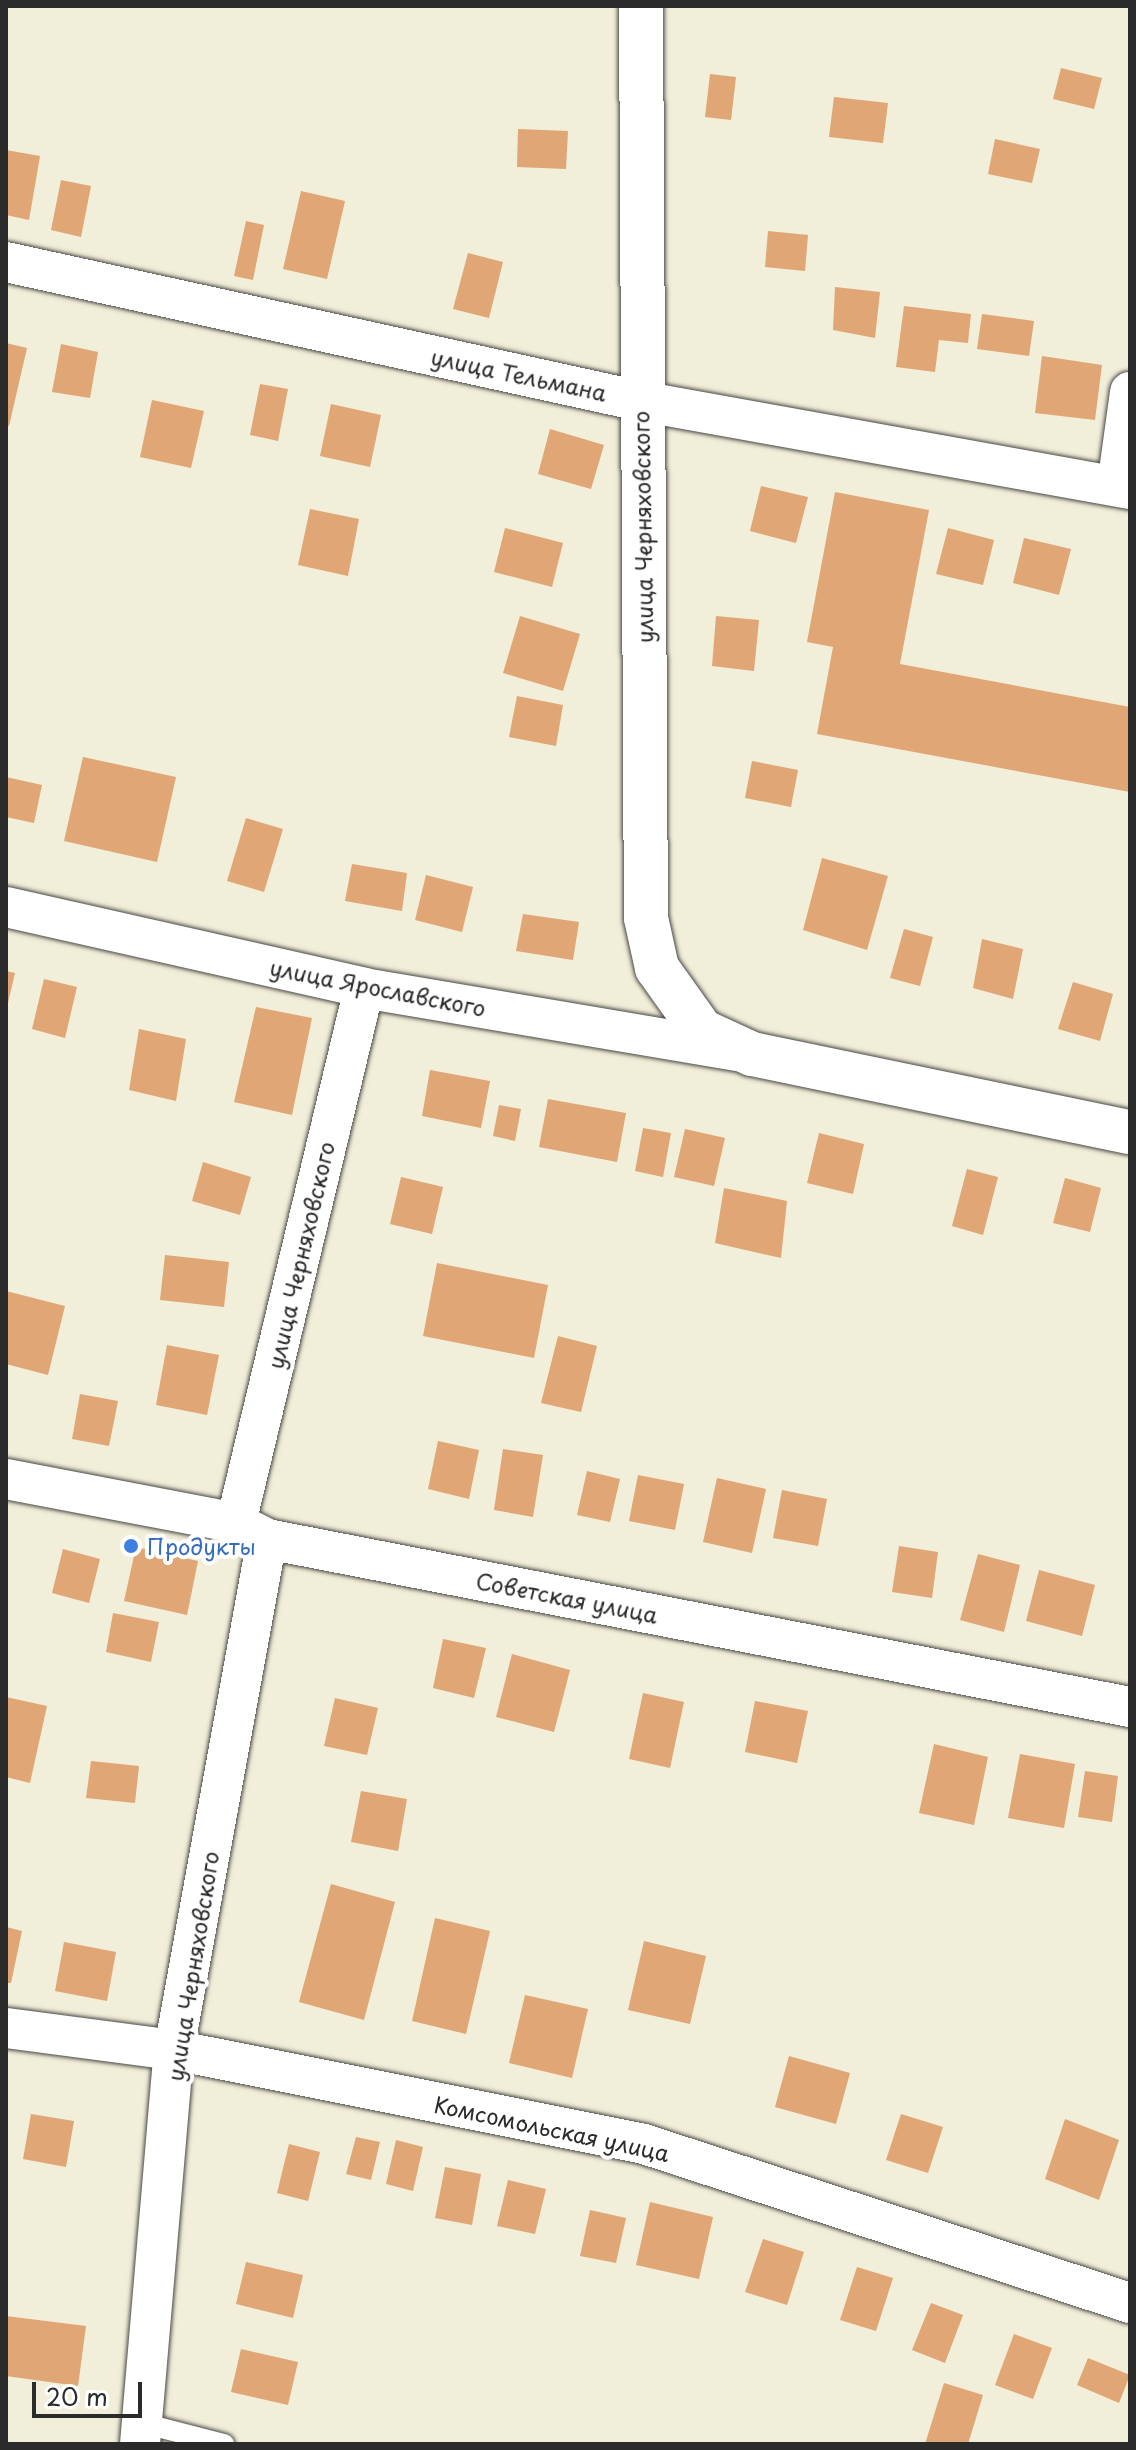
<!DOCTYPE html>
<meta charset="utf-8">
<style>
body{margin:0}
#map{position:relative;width:1136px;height:2450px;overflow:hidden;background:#f1eed9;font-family:"Playpen Sans",sans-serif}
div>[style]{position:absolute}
.building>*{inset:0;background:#e0a675}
.roads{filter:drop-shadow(0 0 2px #494845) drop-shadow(0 0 2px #494845)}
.service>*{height:20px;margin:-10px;padding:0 10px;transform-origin:10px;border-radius:10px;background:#fff}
.minor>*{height:40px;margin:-20px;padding:0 20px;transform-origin:20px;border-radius:20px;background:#fff}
.tertiary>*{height:44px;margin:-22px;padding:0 22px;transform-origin:22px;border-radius:22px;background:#fff}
.dots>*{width:22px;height:22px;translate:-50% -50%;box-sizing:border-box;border:4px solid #fff;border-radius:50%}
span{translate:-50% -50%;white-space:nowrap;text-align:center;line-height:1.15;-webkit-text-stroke:8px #fff;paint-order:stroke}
.street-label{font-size:22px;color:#2b2b2b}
.shop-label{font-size:22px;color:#366cbe}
.left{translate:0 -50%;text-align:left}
.frame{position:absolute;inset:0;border:8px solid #2b2b2b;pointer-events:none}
.scale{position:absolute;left:32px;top:2382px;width:110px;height:36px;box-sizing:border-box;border:4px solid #2b2b2b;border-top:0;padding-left:10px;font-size:24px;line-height:28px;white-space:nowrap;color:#2b2b2b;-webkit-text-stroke:6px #fff;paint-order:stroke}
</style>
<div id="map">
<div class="building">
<i style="clip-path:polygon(1061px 68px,1102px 78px,1094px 109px,1053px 99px)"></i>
<i style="clip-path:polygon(710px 74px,736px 77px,731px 120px,705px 117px)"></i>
<i style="clip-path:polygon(834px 97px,888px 103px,883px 143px,829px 137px)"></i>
<i style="clip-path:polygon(518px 129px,568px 131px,566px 169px,517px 167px)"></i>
<i style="clip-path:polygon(995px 139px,1040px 149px,1032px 183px,988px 174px)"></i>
<i style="clip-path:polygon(6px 150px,40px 156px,29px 220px,6px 215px)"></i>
<i style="clip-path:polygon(61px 180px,91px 186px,81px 237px,51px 230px)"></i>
<i style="clip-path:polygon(301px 191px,345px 201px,327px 279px,283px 269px)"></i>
<i style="clip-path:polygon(246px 221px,264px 225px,253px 280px,234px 276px)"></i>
<i style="clip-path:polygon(768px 231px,808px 235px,805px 271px,765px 267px)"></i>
<i style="clip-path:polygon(468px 253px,503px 262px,489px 318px,453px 309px)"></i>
<i style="clip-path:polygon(835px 287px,880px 292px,875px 338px,833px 330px)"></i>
<i style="clip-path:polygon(904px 306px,971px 314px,968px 343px,939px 340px,935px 372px,896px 367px)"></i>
<i style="clip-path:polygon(982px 314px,1034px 321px,1029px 356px,977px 349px)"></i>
<i style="clip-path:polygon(6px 343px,27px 348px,9px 426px,6px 425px)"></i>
<i style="clip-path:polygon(61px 344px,98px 352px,90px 398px,52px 392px)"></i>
<i style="clip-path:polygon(1042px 356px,1102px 365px,1095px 420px,1035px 413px)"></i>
<i style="clip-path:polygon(260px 384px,288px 389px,278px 441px,250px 435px)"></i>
<i style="clip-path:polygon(152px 400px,204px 411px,191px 468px,140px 457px)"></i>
<i style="clip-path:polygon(331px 404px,381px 415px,370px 467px,320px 456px)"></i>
<i style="clip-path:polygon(550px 429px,604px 445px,591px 489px,538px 474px)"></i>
<i style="clip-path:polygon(761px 486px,808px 497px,796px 543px,750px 531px)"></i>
<i style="clip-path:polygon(835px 492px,929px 510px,900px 664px,1130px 707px,1130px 792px,817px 734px,833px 647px,807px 642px)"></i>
<i style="clip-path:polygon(310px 509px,359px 519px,348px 576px,298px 565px)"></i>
<i style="clip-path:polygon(505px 528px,563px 543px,552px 587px,494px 572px)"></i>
<i style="clip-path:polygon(948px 528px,994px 540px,983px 585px,936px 574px)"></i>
<i style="clip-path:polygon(1024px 538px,1071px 549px,1059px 595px,1013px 583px)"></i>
<i style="clip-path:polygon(520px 616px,580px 634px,563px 691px,503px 673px)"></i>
<i style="clip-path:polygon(716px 616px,759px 620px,754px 671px,712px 666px)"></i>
<i style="clip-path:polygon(517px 696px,563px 705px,556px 746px,509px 737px)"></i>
<i style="clip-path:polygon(83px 757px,176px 777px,157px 862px,64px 841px)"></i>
<i style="clip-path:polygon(752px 761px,798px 770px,791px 807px,745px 798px)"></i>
<i style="clip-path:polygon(6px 777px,42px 785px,34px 823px,6px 817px)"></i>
<i style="clip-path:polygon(246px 818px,283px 829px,264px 892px,227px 881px)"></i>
<i style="clip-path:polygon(822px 858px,888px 876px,867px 950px,803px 930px)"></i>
<i style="clip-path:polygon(352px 864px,407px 873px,402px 911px,345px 901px)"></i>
<i style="clip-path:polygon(426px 875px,473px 887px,462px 932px,415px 920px)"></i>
<i style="clip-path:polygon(523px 914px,579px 922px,573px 960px,516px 951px)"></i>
<i style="clip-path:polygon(904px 929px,933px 937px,920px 986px,890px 978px)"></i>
<i style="clip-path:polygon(982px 939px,1023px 949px,1013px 999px,973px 988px)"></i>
<i style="clip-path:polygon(6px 971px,15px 973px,7px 1007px,6px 1006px)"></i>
<i style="clip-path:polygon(44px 979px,77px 987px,65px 1038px,32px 1029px)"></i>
<i style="clip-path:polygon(1073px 982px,1113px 994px,1100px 1041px,1058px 1029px)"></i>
<i style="clip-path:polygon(256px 1007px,312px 1018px,292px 1115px,234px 1102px)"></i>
<i style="clip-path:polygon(139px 1029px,186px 1039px,176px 1101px,129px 1090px)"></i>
<i style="clip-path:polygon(430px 1070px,490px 1081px,481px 1128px,422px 1116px)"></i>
<i style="clip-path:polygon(548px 1099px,626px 1113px,617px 1162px,539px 1147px)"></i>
<i style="clip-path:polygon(499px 1105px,521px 1109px,515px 1141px,493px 1136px)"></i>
<i style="clip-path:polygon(643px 1128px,671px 1133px,663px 1177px,635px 1171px)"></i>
<i style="clip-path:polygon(685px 1129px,725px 1138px,714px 1186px,674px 1177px)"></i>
<i style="clip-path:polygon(819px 1133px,864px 1144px,853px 1194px,807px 1183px)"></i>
<i style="clip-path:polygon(203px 1162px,251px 1177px,240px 1215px,192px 1201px)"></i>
<i style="clip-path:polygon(967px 1169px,998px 1177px,983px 1235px,952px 1226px)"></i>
<i style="clip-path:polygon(401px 1177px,443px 1187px,432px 1234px,390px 1224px)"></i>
<i style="clip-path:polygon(1065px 1178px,1101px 1188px,1090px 1232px,1053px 1223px)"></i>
<i style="clip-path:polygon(724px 1188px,787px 1201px,781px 1258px,715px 1243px)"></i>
<i style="clip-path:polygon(165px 1255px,229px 1262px,224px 1307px,160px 1300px)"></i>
<i style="clip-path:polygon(437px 1263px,548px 1285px,534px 1358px,423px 1336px)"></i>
<i style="clip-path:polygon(6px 1291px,65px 1306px,48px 1375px,6px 1364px)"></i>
<i style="clip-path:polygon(558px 1336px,597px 1346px,581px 1412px,541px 1403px)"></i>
<i style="clip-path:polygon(167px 1345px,219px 1355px,207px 1415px,156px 1405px)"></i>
<i style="clip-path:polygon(80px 1394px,118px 1401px,109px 1446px,72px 1439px)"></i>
<i style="clip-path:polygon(438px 1441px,479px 1450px,469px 1499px,428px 1489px)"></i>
<i style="clip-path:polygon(503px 1449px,543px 1455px,533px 1517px,494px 1510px)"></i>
<i style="clip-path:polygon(587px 1471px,620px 1479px,610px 1522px,577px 1515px)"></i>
<i style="clip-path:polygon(638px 1475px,684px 1484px,675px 1530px,629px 1521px)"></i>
<i style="clip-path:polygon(717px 1478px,766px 1489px,752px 1553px,703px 1542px)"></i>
<i style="clip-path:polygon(782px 1490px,827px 1499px,818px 1546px,773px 1538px)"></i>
<i style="clip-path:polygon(899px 1546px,938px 1552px,932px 1598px,892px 1592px)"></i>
<i style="clip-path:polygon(136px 1547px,198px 1561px,187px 1615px,124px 1601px)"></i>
<i style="clip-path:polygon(63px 1549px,100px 1559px,89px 1603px,52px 1593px)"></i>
<i style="clip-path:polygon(978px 1554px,1020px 1565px,1004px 1632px,960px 1620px)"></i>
<i style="clip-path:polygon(1039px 1570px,1095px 1585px,1082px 1636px,1026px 1621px)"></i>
<i style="clip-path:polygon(113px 1613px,159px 1622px,151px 1662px,106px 1652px)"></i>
<i style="clip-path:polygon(443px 1639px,486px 1648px,474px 1698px,433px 1688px)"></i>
<i style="clip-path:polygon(512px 1654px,570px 1670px,554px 1732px,496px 1717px)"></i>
<i style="clip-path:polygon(643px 1693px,684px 1702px,670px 1768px,629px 1759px)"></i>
<i style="clip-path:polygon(6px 1697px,47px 1706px,30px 1783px,6px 1777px)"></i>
<i style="clip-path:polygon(335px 1698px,378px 1708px,367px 1755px,324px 1746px)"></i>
<i style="clip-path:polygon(755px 1701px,808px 1711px,797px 1763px,745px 1752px)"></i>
<i style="clip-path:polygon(934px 1744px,988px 1757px,974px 1825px,919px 1813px)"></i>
<i style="clip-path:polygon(1020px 1754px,1075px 1764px,1064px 1828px,1008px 1818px)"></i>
<i style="clip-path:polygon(91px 1761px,139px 1766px,135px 1803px,86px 1798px)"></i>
<i style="clip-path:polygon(1085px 1771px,1118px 1776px,1112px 1822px,1078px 1817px)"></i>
<i style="clip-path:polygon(361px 1791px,407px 1799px,398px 1851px,351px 1842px)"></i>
<i style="clip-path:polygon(331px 1884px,395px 1902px,364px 2020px,299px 2002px)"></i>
<i style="clip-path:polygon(435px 1918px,490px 1931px,466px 2034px,412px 2021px)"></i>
<i style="clip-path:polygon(6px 1927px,22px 1931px,11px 1983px,6px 1983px)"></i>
<i style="clip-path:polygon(644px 1941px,706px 1956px,690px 2024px,628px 2010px)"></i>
<i style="clip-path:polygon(64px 1942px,116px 1952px,107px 2001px,55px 1991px)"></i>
<i style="clip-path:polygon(525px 1995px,588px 2009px,572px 2078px,509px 2063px)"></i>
<i style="clip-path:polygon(789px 2056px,850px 2073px,836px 2124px,775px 2107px)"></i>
<i style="clip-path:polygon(31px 2114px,74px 2121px,66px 2167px,23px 2159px)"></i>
<i style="clip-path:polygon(901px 2114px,943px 2127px,928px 2173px,886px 2160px)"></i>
<i style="clip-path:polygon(1065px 2119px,1119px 2140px,1099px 2200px,1045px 2179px)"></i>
<i style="clip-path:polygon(356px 2137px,380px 2142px,371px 2180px,346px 2174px)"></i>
<i style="clip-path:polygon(396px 2140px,423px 2147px,413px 2191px,386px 2184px)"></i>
<i style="clip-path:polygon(289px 2144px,320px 2152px,308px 2201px,277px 2193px)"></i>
<i style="clip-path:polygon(445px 2167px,481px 2174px,472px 2225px,435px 2218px)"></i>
<i style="clip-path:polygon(508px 2180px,546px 2189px,535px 2234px,497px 2226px)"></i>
<i style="clip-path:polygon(650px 2202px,713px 2217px,699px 2279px,636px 2265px)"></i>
<i style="clip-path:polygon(590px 2210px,626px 2218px,616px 2263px,580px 2256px)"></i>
<i style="clip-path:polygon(763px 2239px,804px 2252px,787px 2305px,745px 2292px)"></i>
<i style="clip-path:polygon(246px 2262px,303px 2275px,293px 2318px,236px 2304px)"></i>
<i style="clip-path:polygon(857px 2267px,893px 2278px,876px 2331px,840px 2320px)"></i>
<i style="clip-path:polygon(931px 2303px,963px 2315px,945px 2363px,912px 2350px)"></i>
<i style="clip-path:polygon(6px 2316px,86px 2326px,78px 2386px,6px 2376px)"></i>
<i style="clip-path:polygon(1014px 2334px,1052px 2348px,1033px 2399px,995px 2385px)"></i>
<i style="clip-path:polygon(241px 2349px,298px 2362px,288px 2405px,231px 2392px)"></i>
<i style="clip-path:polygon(1088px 2358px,1130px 2375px,1119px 2403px,1077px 2385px)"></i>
<i style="clip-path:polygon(944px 2383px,983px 2395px,968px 2444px,925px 2444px)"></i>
</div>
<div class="roads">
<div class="service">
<i style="left:142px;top:2423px;width:85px;rotate:14.4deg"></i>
</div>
<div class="minor">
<i style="left:6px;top:262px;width:649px;rotate:12.37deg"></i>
<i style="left:640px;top:401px;width:498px;rotate:10.2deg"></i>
<i style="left:1117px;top:486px;width:95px;rotate:-82.1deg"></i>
<i style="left:6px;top:907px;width:367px;rotate:12.7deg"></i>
<i style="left:364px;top:988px;width:378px;rotate:9.6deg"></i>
<i style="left:6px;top:1479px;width:234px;rotate:10.8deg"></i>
<i style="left:236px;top:1523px;width:35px;rotate:27deg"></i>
<i style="left:267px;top:1539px;width:879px;rotate:11.02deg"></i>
<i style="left:236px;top:1523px;width:550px;rotate:-76.54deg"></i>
<i style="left:6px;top:2028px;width:169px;rotate:7.5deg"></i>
<i style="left:174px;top:2050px;width:479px;rotate:11.3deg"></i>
<i style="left:644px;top:2144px;width:511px;rotate:18.12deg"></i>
<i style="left:140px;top:2444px;width:395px;rotate:-85.1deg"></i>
<i style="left:174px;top:2050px;width:519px;rotate:-79.69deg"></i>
</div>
<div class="tertiary">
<i style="left:641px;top:6px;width:912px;rotate:89.69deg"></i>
<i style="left:646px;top:918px;width:51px;rotate:77.6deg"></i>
<i style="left:657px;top:968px;width:77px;rotate:54.5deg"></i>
<i style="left:702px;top:1031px;width:55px;rotate:24.7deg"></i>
<i style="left:752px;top:1054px;width:386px;rotate:11.7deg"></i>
</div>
</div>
<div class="dots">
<i style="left:131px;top:1546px;background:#3f7fe0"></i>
</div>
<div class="street-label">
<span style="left:519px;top:374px;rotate:12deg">улица Тельмана</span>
<span style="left:642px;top:527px;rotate:-91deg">улица Черняховского</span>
<span style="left:378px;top:987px;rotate:11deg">улица Ярославского</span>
<span style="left:300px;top:1255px;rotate:-77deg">улица Черняховского</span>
<span style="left:567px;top:1597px;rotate:11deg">Советская улица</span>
<span style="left:192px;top:1966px;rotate:-81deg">улица Черняховского</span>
<span style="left:552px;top:2128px;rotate:12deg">Комсомольская улица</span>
</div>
<div class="shop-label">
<span class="left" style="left:147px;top:1546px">Продукты</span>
</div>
<div class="frame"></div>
<div class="scale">20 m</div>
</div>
